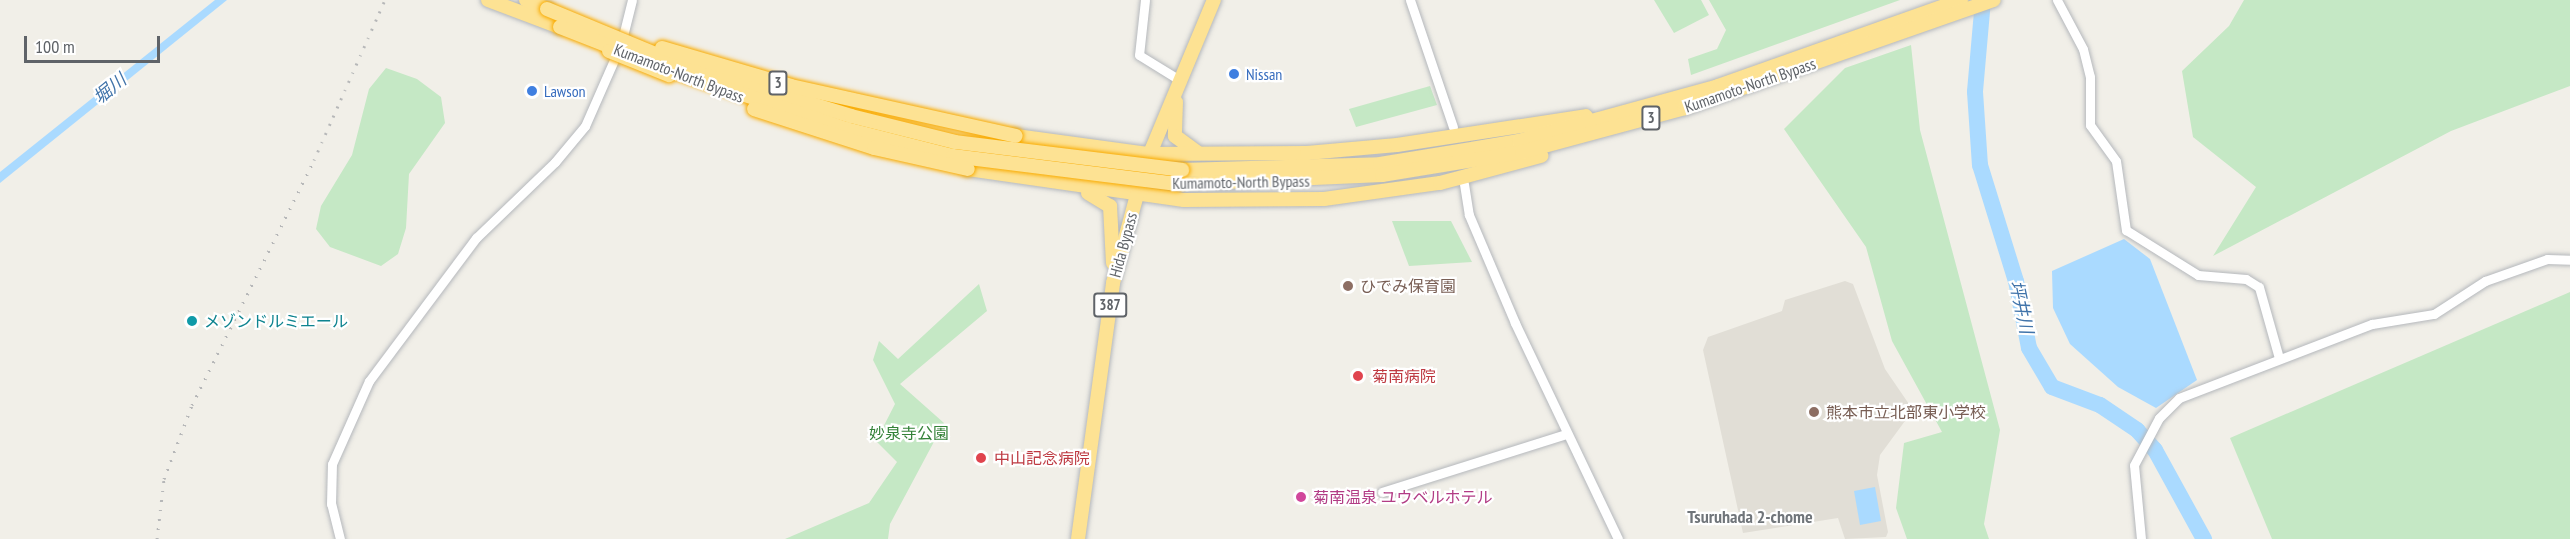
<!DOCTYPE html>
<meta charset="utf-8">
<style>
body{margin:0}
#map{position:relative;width:2570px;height:539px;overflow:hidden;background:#f1efe8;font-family:"PT Sans Narrow","Noto Sans JP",sans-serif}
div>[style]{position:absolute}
.education>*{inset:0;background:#e1ded6}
.green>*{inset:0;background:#c5e8c5}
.water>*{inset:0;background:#aadaff}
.river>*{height:16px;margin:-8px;padding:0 8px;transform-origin:8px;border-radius:8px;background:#aadaff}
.roads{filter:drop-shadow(0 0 2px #b5b8bc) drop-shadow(0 0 2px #b5b8bc)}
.minor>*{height:9px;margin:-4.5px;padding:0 4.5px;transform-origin:4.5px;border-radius:4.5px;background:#fff}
.highway>*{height:14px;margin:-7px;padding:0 7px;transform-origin:7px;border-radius:7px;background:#fde293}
.rail>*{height:3px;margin-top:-1.5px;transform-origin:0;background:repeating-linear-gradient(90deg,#b6b7b8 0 1.5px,transparent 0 9.5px)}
.bridges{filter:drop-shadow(0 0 2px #f9ab00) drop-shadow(0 0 2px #f9ab00)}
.highway-bridge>*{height:14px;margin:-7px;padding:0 7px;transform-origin:7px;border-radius:7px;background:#fde293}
.dots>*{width:16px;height:16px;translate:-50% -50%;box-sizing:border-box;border:3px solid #fff;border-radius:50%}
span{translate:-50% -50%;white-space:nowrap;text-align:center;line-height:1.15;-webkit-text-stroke:4.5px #fff;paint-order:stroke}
.shield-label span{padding:2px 4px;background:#fff;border:2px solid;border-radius:4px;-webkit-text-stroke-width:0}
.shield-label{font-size:15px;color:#5f6368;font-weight:700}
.street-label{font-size:16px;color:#5f6368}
.shop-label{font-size:16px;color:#366cbe}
.left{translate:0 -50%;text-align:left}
.education-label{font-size:16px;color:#785e54}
.culture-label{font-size:16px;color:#0d838f}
.health-label{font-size:16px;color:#be3a42}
.park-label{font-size:16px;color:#348238}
.hotel-label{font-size:16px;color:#b23c85}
.water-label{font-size:18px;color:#4174aa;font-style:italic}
.neighbourhood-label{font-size:18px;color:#70757a;font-weight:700}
.scale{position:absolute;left:24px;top:36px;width:136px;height:27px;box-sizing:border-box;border:3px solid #5f6368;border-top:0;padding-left:8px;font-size:18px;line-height:21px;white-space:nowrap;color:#5f6368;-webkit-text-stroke:4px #fff;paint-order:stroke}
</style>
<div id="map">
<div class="education">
<i style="clip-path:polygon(1845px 281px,1853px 284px,1885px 369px,1913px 410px,1880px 455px,1877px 475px,1888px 532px,1886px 537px,1845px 539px,1838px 518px,1743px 533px,1703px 350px,1708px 337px,1782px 311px,1785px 300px)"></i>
</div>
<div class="green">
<i style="clip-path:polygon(1654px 0,1701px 0,1709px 15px,1674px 33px)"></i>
<i style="clip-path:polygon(1709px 0,1900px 0,1691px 75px,1688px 59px,1717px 49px,1726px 30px)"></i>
<i style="clip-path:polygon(2244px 0,2570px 0,2570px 86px,2451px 131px,2213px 256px,2256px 187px,2193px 137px,2182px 71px,2229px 26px)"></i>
<i style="clip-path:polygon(1911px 45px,1920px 130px,2000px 430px,1984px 524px,1989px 539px,1907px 539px,1896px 508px,1904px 443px,1942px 432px,1892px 341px,1866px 247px,1784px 129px,1845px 68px)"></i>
<i style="clip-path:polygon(386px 68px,417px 79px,441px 97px,445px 123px,409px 174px,406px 228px,398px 254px,381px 266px,330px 247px,316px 229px,321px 206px,352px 155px,369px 89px)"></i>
<i style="clip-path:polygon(1430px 86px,1437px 105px,1356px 127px,1349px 109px)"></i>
<i style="clip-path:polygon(1392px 221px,1451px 221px,1472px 262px,1409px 266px)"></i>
<i style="clip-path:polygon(979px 284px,987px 311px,900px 384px,944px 423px,890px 524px,888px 539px,785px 539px,869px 503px,897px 462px,876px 441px,895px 404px,873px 360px,879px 341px,898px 359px)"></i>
<i style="clip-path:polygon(2570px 292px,2570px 539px,2272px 539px,2230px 438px)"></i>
</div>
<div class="water">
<i style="clip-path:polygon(215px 0,227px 0,0 183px,0 172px)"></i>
<i style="clip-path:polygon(2124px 239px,2150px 259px,2197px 380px,2156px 408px,2118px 387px,2070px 344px,2053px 308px,2052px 271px)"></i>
<i style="clip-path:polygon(1875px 487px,1881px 521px,1860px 525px,1854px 491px)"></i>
</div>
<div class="river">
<i style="left:1983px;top:0;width:92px;rotate:95deg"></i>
<i style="left:1975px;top:92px;width:73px;rotate:86.1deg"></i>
<i style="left:1980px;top:165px;width:121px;rotate:72.8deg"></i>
<i style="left:2016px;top:281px;width:68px;rotate:79deg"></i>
<i style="left:2029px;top:348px;width:45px;rotate:59.5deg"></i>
<i style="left:2052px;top:387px;width:51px;rotate:20.6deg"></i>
<i style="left:2100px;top:405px;width:45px;rotate:34deg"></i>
<i style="left:2137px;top:430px;width:27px;rotate:48deg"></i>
<i style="left:2155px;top:450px;width:102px;rotate:61.2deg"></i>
</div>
<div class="roads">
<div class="minor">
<i style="left:1145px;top:0;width:55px;rotate:96.2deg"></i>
<i style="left:1139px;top:55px;width:46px;rotate:31.6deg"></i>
<i style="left:1410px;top:0;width:134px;rotate:71.3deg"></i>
<i style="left:2057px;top:0;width:55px;rotate:62deg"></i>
<i style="left:2083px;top:49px;width:29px;rotate:76deg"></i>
<i style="left:2090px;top:77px;width:48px;rotate:90deg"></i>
<i style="left:2090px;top:125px;width:44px;rotate:54.2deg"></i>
<i style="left:2116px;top:161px;width:70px;rotate:81.8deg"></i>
<i style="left:2126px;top:230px;width:85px;rotate:32deg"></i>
<i style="left:2198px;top:275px;width:48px;rotate:4.8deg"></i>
<i style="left:2246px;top:279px;width:15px;rotate:32deg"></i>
<i style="left:2259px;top:287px;width:74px;rotate:74.3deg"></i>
<i style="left:1464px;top:184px;width:31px;rotate:81deg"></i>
<i style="left:1469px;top:215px;width:117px;rotate:66.9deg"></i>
<i style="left:1515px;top:323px;width:239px;rotate:64.5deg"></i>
<i style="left:1382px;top:492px;width:193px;rotate:-17.5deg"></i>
<i style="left:340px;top:539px;width:36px;rotate:-104deg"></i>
<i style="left:331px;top:504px;width:40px;rotate:-88.6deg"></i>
<i style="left:332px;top:464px;width:91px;rotate:-66deg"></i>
<i style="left:369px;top:381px;width:179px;rotate:-53.2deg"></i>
<i style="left:476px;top:238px;width:110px;rotate:-43.9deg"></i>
<i style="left:555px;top:162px;width:47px;rotate:-50.2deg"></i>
<i style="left:585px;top:126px;width:90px;rotate:-66.3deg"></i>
<i style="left:621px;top:44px;width:45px;rotate:-76deg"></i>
<i style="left:2141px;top:539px;width:74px;rotate:-95.4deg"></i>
<i style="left:2134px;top:465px;width:53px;rotate:-62deg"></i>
<i style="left:2159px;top:418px;width:28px;rotate:-45deg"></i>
<i style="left:2179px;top:398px;width:207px;rotate:-21deg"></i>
<i style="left:2372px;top:324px;width:63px;rotate:-9.2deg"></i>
<i style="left:2434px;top:314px;width:61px;rotate:-32.9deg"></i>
<i style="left:2485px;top:281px;width:66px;rotate:-19.5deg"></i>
<i style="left:2547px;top:259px;width:23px;rotate:2deg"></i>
</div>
<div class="highway">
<i style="left:488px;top:0;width:77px;rotate:20.6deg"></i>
<i style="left:526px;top:0;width:23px;rotate:23deg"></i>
<i style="left:1176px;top:102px;width:34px;rotate:92deg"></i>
<i style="left:1175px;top:136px;width:29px;rotate:36deg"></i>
<i style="left:1016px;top:136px;width:133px;rotate:7.8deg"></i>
<i style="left:1148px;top:154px;width:159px;rotate:-0.4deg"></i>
<i style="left:1307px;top:153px;width:90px;rotate:-5.1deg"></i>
<i style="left:1397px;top:145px;width:191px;rotate:-8.7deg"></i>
<i style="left:1146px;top:163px;width:177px;rotate:-67.4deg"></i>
<i style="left:968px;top:169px;width:218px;rotate:8.2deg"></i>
<i style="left:1184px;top:200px;width:140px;rotate:-0.4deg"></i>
<i style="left:1324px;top:199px;width:117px;rotate:-7.9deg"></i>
<i style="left:1440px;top:183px;width:105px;rotate:-15deg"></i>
<i style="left:1182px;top:170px;width:198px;rotate:-1.7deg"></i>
<i style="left:1380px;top:164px;width:141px;rotate:-9.4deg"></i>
<i style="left:1519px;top:141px;width:206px;rotate:-15.4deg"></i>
<i style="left:1718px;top:86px;width:258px;rotate:-19.5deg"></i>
<i style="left:1177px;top:184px;width:205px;rotate:-2.5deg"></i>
<i style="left:1382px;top:175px;width:142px;rotate:-9.3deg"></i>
<i style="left:1522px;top:152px;width:169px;rotate:-15.1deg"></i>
<i style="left:1685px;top:108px;width:327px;rotate:-19.3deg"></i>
<i style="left:1088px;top:193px;width:26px;rotate:31deg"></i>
<i style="left:1110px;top:206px;width:57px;rotate:87deg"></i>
<i style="left:1078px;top:539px;width:258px;rotate:-82.2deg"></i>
<i style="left:1113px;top:283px;width:99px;rotate:-74.8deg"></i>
</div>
</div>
<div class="rail">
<i style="left:157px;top:539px;width:60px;rotate:-83.3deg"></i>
<i style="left:164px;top:479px;width:79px;rotate:-69.3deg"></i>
<i style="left:192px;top:405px;width:274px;rotate:-63.5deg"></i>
<i style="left:314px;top:160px;width:175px;rotate:-66.1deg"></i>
</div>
<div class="bridges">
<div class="highway-bridge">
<i style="left:547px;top:9px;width:144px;rotate:22.5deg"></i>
<i style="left:680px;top:64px;width:179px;rotate:16.9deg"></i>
<i style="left:851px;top:116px;width:107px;rotate:14deg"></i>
<i style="left:955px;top:142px;width:229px;rotate:7deg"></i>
<i style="left:560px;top:27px;width:63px;rotate:21.3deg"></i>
<i style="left:662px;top:48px;width:134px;rotate:16.4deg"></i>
<i style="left:791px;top:86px;width:230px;rotate:12.5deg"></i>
<i style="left:609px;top:51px;width:65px;rotate:21.8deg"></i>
<i style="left:662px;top:67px;width:194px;rotate:18.6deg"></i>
<i style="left:846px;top:129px;width:110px;rotate:14.2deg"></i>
<i style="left:953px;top:156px;width:226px;rotate:7.1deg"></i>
<i style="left:754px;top:109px;width:126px;rotate:18deg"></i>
<i style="left:874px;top:148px;width:96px;rotate:12.6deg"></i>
</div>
</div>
<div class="dots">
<i style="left:1234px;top:74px;background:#3f7fe0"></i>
<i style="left:532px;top:91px;background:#3f7fe0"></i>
<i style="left:1348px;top:286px;background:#8d6e63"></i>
<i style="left:192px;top:321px;background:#0f9aa8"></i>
<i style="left:1358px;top:376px;background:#e0444e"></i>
<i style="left:1814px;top:412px;background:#8d6e63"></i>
<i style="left:981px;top:458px;background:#e0444e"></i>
<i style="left:1301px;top:497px;background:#d1479c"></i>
</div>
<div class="shield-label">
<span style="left:778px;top:83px">3</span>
<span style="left:1651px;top:118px">3</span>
<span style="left:1110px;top:305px">387</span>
</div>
<div class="street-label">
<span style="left:679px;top:73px;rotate:21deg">Kumamoto-North Bypass</span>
<span style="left:1750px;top:85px;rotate:-19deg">Kumamoto-North Bypass</span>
<span style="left:1241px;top:182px;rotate:-1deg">Kumamoto-North Bypass</span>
<span style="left:1123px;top:245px;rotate:-75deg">Hida Bypass</span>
</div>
<div class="shop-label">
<span class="left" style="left:1246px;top:74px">Nissan</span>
<span class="left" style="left:544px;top:91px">Lawson</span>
</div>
<div class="education-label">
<span class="left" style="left:1360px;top:286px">ひでみ保育園</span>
<span class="left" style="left:1826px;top:412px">熊本市立北部東小学校</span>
</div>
<div class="culture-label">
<span class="left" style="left:204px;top:321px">メゾンドルミエール</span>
</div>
<div class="health-label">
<span class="left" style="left:1372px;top:376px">菊南病院</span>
<span class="left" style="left:994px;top:458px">中山記念病院</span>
</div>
<div class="park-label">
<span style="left:909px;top:433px">妙泉寺公園</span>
</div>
<div class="hotel-label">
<span class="left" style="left:1313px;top:497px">菊南温泉 ユウベルホテル</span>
</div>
<div class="water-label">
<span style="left:110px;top:89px;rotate:-39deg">堀川</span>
<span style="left:2021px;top:307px;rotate:78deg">坪井川</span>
</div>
<div class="neighbourhood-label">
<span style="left:1750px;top:517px">Tsuruhada 2-chome</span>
</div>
<div class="scale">100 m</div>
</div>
